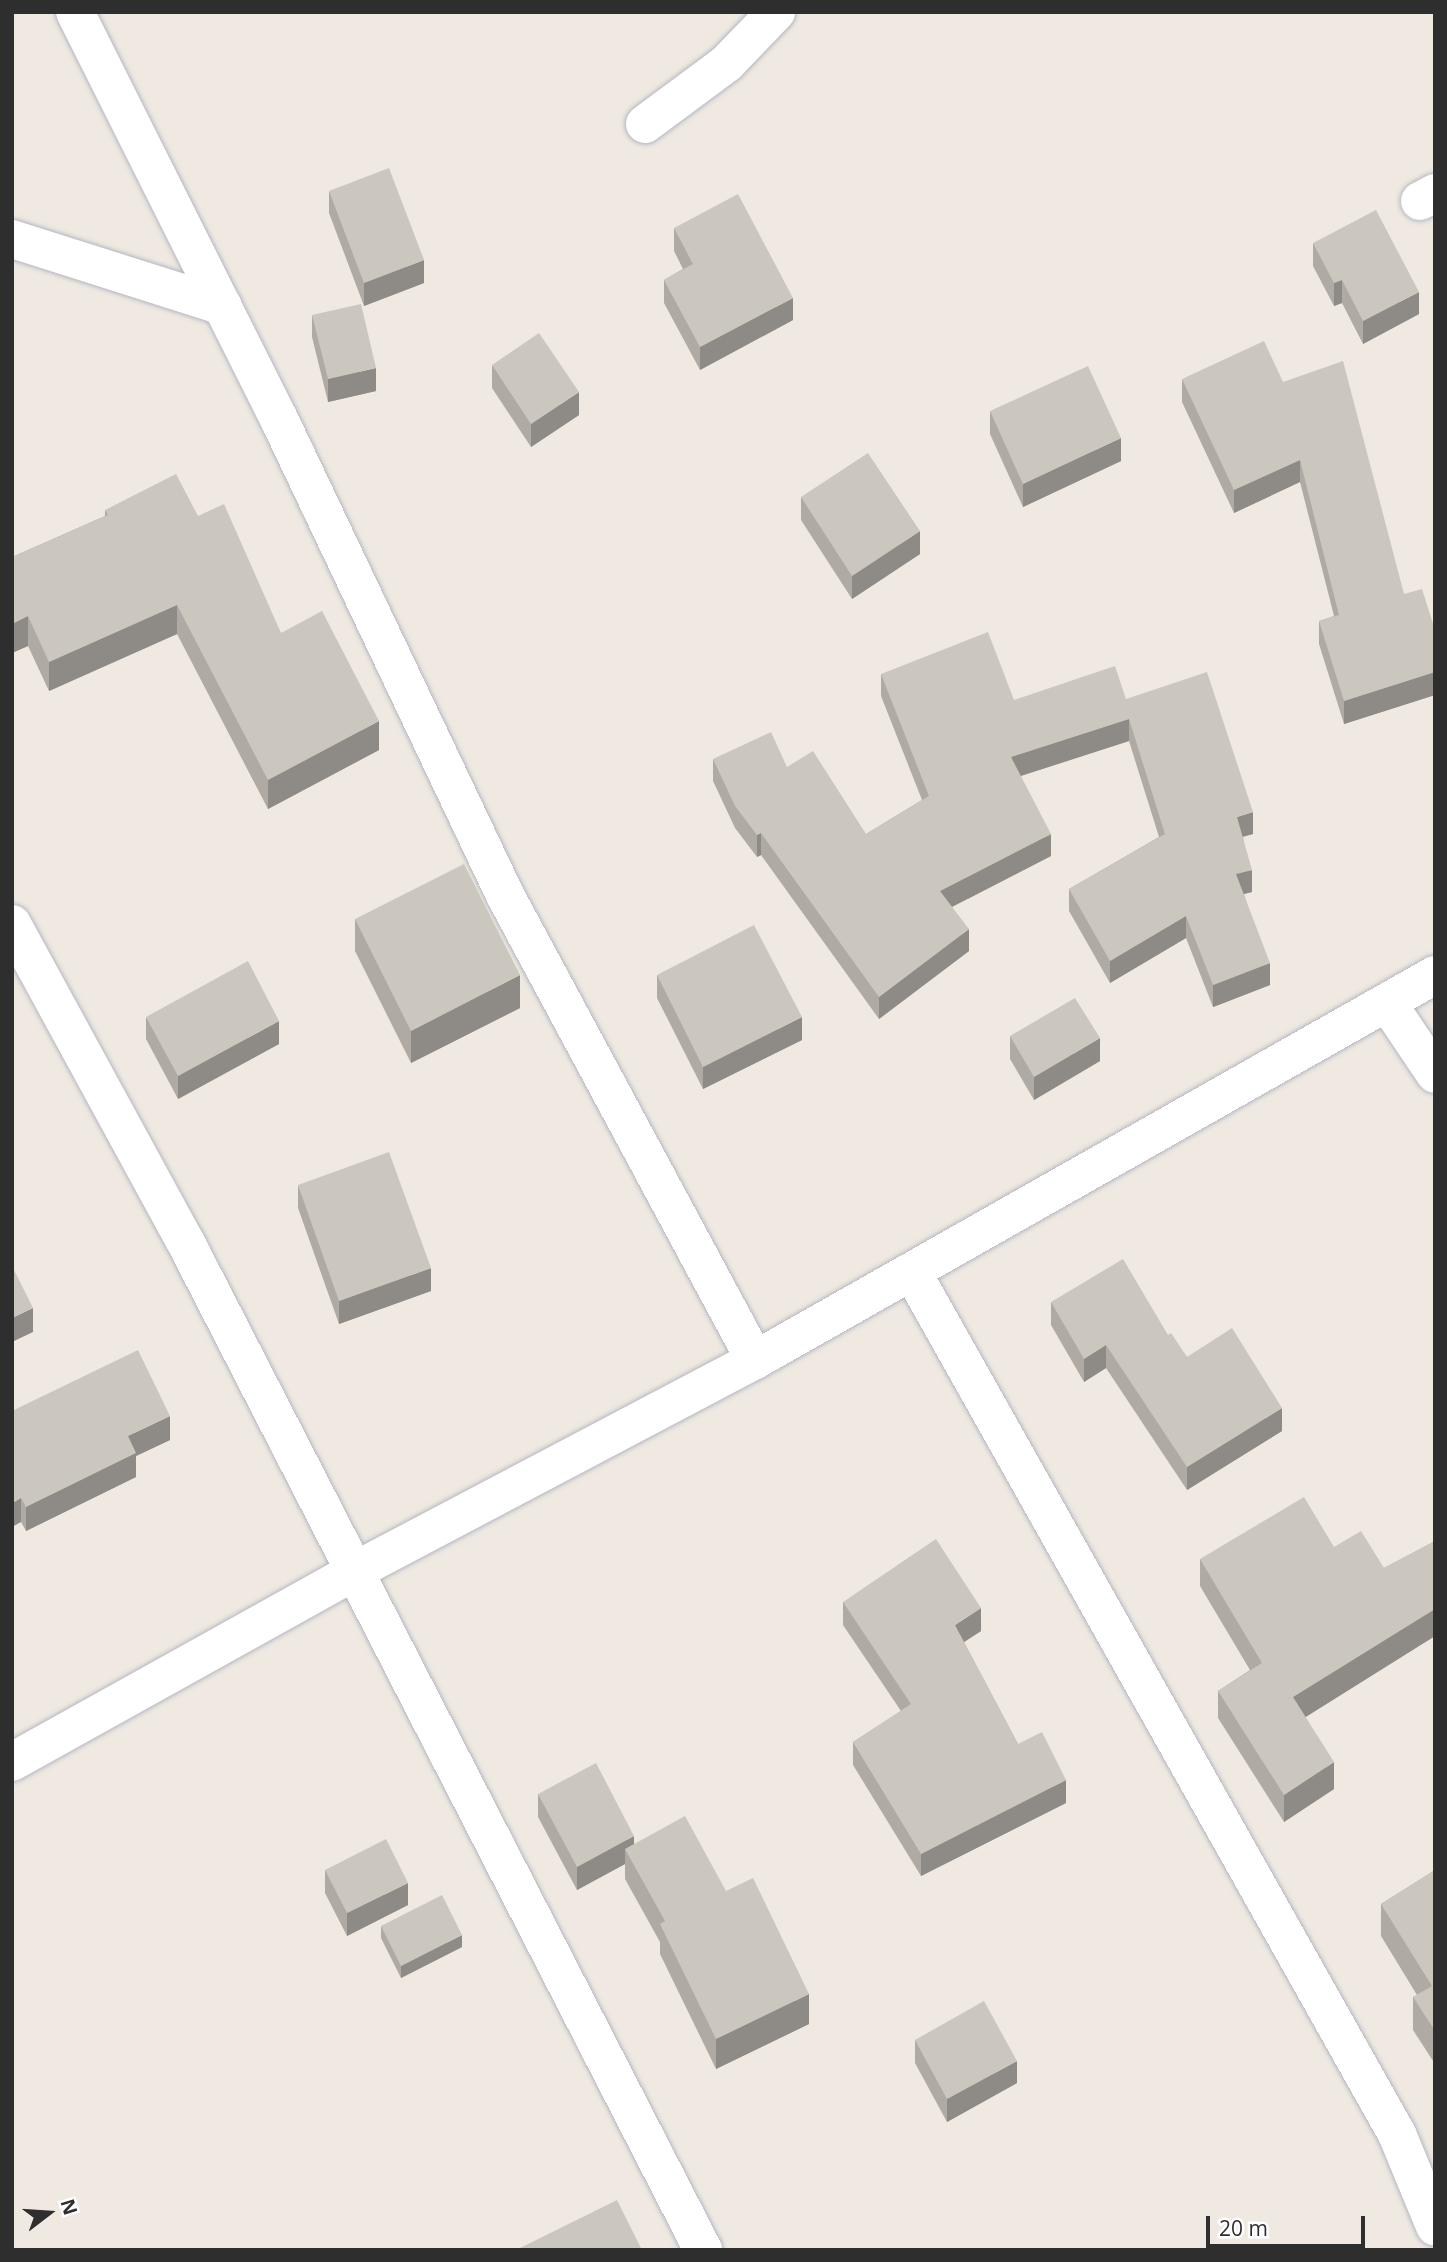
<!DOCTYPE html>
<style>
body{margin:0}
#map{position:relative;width:1447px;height:2262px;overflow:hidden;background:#efe9e1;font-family:"Open Sans",sans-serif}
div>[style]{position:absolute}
.roads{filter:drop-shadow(0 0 2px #b4b7c1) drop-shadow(0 0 2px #b4b7c1)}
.street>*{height:38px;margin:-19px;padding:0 19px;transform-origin:19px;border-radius:19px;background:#fff}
.secondary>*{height:38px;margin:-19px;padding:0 19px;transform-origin:19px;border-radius:19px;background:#fff}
.wall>*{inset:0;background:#afaba4}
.shaded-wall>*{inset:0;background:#8e8b86}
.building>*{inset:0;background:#cbc7bf}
span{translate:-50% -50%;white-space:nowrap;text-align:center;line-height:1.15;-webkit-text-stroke:6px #fff;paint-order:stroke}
.frame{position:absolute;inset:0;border:14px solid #2e2e2e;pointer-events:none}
.north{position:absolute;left:14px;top:2178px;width:70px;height:70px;-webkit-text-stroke:5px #fff;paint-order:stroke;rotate:73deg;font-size:19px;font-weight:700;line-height:28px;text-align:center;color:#2e2e2e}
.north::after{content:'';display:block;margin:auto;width:24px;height:32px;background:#2e2e2e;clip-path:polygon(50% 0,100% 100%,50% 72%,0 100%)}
.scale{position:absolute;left:1206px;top:2216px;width:159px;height:32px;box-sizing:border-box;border:4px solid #2e2e2e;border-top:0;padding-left:9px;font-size:21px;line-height:24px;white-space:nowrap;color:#2e2e2e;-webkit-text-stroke:5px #fff;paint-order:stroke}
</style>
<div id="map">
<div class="roads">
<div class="street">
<i style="left:75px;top:12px;width:455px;rotate:63.4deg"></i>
<i style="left:279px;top:419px;width:527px;rotate:64.6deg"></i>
<i style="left:505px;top:895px;width:528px;rotate:61.74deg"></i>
<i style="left:645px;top:124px;width:102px;rotate:-36.6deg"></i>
<i style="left:727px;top:63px;width:71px;rotate:-46.1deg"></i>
<i style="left:1420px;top:201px;width:17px;rotate:-28deg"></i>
<i style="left:12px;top:239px;width:221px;rotate:17.6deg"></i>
<i style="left:12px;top:924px;width:361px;rotate:61.4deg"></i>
<i style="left:185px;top:1241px;width:1134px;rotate:62.82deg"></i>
<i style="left:1388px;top:1004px;width:84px;rotate:56.1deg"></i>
<i style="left:912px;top:1272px;width:989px;rotate:60.64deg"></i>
<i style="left:1397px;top:2134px;width:100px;rotate:67.6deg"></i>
</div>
<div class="secondary">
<i style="left:12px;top:1762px;width:388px;rotate:-29.1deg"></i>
<i style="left:351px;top:1573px;width:457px;rotate:-27.8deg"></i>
<i style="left:755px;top:1360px;width:781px;rotate:-29.52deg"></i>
</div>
</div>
<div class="wall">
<i style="clip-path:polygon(329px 191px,424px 283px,364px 306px,329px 213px)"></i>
<i style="clip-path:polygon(674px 228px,793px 320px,700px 370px,664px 303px,664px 280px,683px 269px,674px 251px)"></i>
<i style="clip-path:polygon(1313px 243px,1419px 314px,1363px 344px,1342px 303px,1334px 306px,1313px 266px)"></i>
<i style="clip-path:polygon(312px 315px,376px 391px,328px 402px,312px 337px)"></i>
<i style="clip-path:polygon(492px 365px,579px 415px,531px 447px,492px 388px)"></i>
<i style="clip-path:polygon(1182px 379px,1283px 382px,1404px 594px,1435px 630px,1435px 695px,1344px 724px,1319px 644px,1319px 621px,1334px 616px,1300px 482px,1234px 513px,1182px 402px)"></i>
<i style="clip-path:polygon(990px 411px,1121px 461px,1023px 507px,990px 434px)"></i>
<i style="clip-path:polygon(801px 497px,920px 554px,852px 599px,801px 520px)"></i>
<i style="clip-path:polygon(105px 510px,198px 516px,281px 633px,379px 750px,268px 809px,177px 634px,49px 691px,28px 646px,12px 653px,12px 557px,105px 516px)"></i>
<i style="clip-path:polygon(881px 674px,1014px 700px,1126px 699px,1253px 834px,1243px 837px,1252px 892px,1244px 894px,1270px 985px,1213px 1007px,1186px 938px,1110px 983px,1069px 911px,1069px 889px,1159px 837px,1129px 741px,1021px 776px,1051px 856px,952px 907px,969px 951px,879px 1019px,761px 855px,757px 857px,735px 828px,713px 781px,713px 759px,787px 767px,866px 834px,922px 800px,881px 696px)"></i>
<i style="clip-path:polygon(355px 919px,520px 1008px,411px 1063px,355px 951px)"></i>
<i style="clip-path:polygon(657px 975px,802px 1040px,703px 1089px,657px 998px)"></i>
<i style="clip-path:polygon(146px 1017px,279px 1044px,178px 1099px,146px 1039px)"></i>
<i style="clip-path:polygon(1010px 1036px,1100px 1061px,1034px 1100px,1010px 1059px)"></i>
<i style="clip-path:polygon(298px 1185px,431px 1291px,339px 1324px,298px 1208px)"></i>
<i style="clip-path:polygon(1051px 1302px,1168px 1335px,1187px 1357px,1282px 1431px,1187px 1490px,1106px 1368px,1084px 1382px,1051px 1325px)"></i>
<i style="clip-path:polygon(14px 1410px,170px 1440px,136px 1456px,136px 1477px,26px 1531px,21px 1522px)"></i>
<i style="clip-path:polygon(1435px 1541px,1435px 1636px,1305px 1717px,1334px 1789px,1284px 1822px,1218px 1718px,1218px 1691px,1250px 1670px,1200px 1586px,1200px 1559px,1334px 1547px,1384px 1568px)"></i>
<i style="clip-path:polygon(843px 1602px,981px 1631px,964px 1642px,1018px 1744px,1066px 1803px,921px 1876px,853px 1765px,853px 1742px,901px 1711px,843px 1625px)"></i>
<i style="clip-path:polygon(538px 1794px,726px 1891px,809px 2024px,716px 2069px,660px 1954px,660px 1942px,625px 1879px,625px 1864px,577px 1890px,538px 1817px)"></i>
<i style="clip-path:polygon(325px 1870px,408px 1905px,347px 1936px,325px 1893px)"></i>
<i style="clip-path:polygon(1435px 1870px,1435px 2064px,1413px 2030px,1413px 1997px,1417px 1995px,1381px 1936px,1381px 1904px)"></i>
<i style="clip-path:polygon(381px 1926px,462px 1947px,401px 1978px,381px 1938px)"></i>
<i style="clip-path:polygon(915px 2040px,1017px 2083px,947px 2122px,915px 2063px)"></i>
</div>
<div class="shaded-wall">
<i style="clip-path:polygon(424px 260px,424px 283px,364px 306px,364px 283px)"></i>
<i style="clip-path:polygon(1342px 280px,1342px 303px,1334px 306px,1334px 283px)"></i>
<i style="clip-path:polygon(1419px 292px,1419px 314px,1363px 344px,1363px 321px)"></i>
<i style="clip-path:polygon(793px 298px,793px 320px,700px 370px,700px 347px)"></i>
<i style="clip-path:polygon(376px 368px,376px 391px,328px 402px,328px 379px)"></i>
<i style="clip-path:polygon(579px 392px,579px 415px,531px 447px,531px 424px)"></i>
<i style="clip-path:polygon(1121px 438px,1121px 461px,1023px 507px,1023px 484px)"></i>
<i style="clip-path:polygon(1300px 460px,1300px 482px,1234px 513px,1234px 490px)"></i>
<i style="clip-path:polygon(920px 531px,920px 554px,852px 599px,852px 576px)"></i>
<i style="clip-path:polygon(177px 605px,177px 634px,49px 691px,49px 662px)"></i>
<i style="clip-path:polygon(28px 616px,28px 646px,12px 653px,12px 624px)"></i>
<i style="clip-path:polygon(1435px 672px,1435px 695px,1344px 724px,1344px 701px)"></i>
<i style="clip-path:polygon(1129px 719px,1129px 741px,1011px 779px,1011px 757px)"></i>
<i style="clip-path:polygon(379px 721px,379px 750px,268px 809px,268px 780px)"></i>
<i style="clip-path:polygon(1253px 812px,1253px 834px,1237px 838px,1237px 817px)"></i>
<i style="clip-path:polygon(761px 833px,761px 855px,757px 857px,757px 835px)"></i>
<i style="clip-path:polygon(1051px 834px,1051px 856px,940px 913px,940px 891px)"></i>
<i style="clip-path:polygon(1252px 870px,1252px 892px,1236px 896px,1236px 874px)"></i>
<i style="clip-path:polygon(1186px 916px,1186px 938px,1110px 983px,1110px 961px)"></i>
<i style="clip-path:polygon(969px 929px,969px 951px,879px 1019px,879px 997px)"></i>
<i style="clip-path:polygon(1270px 963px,1270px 985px,1213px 1007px,1213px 985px)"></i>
<i style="clip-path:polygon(520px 975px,520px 1008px,411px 1063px,411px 1031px)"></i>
<i style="clip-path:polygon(802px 1017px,802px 1040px,703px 1089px,703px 1067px)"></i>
<i style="clip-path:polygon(279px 1021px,279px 1044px,178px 1099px,178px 1076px)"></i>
<i style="clip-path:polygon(1100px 1038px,1100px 1061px,1034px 1100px,1034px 1077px)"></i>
<i style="clip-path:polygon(431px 1268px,431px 1291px,339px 1324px,339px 1301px)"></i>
<i style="clip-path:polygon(33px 1308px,33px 1332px,12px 1342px,12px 1318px)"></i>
<i style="clip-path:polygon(1106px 1345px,1106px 1368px,1084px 1382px,1084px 1359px)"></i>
<i style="clip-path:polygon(1282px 1408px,1282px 1431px,1187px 1490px,1187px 1467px)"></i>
<i style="clip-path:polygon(170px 1416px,170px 1440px,136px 1456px,136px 1477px,26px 1531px,26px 1507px,128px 1436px)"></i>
<i style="clip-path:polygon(21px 1498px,21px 1522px,12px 1527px,12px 1503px)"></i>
<i style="clip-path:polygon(981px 1608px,981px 1631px,955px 1648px,955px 1625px)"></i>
<i style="clip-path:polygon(1435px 1609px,1435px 1636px,1293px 1725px,1293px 1697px)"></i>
<i style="clip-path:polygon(1334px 1762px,1334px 1789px,1284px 1822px,1284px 1795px)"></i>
<i style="clip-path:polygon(1066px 1780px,1066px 1803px,921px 1876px,921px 1854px)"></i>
<i style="clip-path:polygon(634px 1836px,634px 1859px,625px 1849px,625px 1864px,577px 1890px,577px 1867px)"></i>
<i style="clip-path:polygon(408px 1883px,408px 1905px,347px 1936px,347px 1913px)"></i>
<i style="clip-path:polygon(462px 1935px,462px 1947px,401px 1978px,401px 1966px)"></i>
<i style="clip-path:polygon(809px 1994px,809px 2024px,716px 2069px,716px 2039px)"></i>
<i style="clip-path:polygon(1017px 2061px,1017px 2083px,947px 2122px,947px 2099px)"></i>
</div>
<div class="building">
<i style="clip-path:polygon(389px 168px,424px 260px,364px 283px,329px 191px)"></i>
<i style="clip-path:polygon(738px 194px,793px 298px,700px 347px,664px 280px,693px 264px,674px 228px)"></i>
<i style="clip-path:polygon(1376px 210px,1419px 292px,1363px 321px,1342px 280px,1334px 283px,1313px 243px)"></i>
<i style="clip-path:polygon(361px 304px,376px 368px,328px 379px,312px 315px)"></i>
<i style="clip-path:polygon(539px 333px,579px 392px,531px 424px,492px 365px)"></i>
<i style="clip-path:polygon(1264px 341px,1283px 382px,1343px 361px,1404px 594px,1422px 589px,1435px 630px,1435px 672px,1344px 701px,1319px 621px,1339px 615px,1300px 460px,1234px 490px,1182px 379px)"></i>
<i style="clip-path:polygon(1088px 366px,1121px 438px,1023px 484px,990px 411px)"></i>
<i style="clip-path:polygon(868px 453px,920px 531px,852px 576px,801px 497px)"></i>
<i style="clip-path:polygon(176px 474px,198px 516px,224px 504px,281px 633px,322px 611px,379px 721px,268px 780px,177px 605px,49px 662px,28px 616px,12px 624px,12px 557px,108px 515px,105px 510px)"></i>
<i style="clip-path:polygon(988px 632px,1014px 700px,1115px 666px,1126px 699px,1207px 672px,1253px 812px,1237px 817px,1252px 870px,1236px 874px,1270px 963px,1213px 985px,1186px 916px,1110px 961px,1069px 889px,1165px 834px,1129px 719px,1011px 757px,1051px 834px,940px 891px,969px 929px,879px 997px,761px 833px,757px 835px,735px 806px,713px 759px,771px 732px,787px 767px,813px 751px,866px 834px,929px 796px,881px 674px)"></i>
<i style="clip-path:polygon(464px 864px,520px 975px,411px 1031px,355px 919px)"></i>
<i style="clip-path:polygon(754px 925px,802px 1017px,703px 1067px,657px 975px)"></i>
<i style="clip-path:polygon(248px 961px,279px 1021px,178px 1076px,146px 1017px)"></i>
<i style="clip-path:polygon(1075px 998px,1100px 1038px,1034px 1077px,1010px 1036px)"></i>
<i style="clip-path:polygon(389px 1152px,431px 1268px,339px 1301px,298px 1185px)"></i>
<i style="clip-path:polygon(1123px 1259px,1168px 1335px,1171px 1333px,1187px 1357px,1232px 1328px,1282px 1408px,1187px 1467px,1106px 1345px,1084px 1359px,1051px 1302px)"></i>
<i style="clip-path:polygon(12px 1266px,33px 1308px,12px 1318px)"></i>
<i style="clip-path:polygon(138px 1350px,170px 1416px,128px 1436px,136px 1453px,26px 1507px,21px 1498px,12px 1503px,12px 1407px,14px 1410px)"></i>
<i style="clip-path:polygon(1304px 1497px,1334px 1547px,1361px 1531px,1384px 1568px,1435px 1541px,1435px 1609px,1293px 1697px,1334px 1762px,1284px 1795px,1218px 1691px,1262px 1663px,1200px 1559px)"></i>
<i style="clip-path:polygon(936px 1539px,981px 1608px,955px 1625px,1018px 1744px,1042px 1732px,1066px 1780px,921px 1854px,853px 1742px,911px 1704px,843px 1602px)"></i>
<i style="clip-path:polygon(596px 1763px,634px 1836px,577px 1867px,538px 1794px)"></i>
<i style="clip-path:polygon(685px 1816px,726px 1891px,753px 1878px,809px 1994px,716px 2039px,660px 1924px,665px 1921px,625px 1849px)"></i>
<i style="clip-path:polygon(386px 1839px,408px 1883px,347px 1913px,325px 1870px)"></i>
<i style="clip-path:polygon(1435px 1870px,1435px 2031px,1413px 1997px,1432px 1986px,1381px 1904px)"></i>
<i style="clip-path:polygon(442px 1895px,462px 1935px,401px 1966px,381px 1926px)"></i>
<i style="clip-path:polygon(984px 2001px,1017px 2061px,947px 2099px,915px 2040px)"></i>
<i style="clip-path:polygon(617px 2200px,642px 2250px,516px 2250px)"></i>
</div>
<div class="frame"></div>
<div class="north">N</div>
<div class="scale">20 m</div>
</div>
